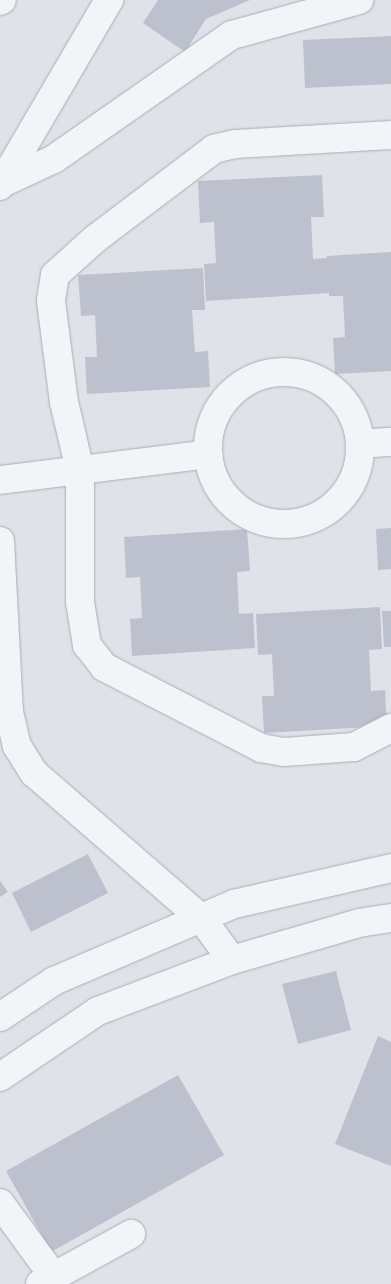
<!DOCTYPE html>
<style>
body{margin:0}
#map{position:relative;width:391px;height:1284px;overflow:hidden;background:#dfe3e9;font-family:"Public Sans",sans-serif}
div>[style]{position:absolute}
.building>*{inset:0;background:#bcc1cd}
.roads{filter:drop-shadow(0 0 1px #a8adb7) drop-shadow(0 0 1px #a8adb7)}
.minor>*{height:28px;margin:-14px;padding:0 14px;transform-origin:14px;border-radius:14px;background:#f2f4f7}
.minor>.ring{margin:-14px;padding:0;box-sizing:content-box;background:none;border:28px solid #f2f4f7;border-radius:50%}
span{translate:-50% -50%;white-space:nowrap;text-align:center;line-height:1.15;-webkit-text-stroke:4px #eff2f7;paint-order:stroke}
</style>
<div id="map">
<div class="building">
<i style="clip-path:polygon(158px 0,250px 0,206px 19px,185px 52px,143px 23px)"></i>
<i style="clip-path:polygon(391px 36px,391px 84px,305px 88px,303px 40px)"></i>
<i style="clip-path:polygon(322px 175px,324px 217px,311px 217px,313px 259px,327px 258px,327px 256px,391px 252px,391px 371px,335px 374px,333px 338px,345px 337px,343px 296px,329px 296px,329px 293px,206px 301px,204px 264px,216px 263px,214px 222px,200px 223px,198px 181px)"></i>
<i style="clip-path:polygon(203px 268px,205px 310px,192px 310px,195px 352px,208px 351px,210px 387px,87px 394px,85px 357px,97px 357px,95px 315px,81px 316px,78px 275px)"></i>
<i style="clip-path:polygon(391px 528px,391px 569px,378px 570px,376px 529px)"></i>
<i style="clip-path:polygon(247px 529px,250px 571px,237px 572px,239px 614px,253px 613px,255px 648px,132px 656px,130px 619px,142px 618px,140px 577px,126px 578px,124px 537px)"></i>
<i style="clip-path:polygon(380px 607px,382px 649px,369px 650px,371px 691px,385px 690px,387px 726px,264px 733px,262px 696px,274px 696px,272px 654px,258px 655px,256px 614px)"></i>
<i style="clip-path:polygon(382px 611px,391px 611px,391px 647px,384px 647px)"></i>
<i style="clip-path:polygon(88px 854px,108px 893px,31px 932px,12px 893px)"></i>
<i style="clip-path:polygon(0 881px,8px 892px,0 897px)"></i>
<i style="clip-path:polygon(336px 971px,351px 1030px,298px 1044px,282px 984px)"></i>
<i style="clip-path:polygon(378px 1036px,391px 1042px,391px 1166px,335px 1144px)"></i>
<i style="clip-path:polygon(178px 1075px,224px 1155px,51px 1252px,6px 1171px)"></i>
</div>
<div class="roads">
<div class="minor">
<i style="left:0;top:1px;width:2px;rotate:-27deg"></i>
<i style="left:391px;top:135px;width:156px;rotate:176.7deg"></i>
<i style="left:235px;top:144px;width:22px;rotate:167deg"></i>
<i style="left:214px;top:149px;width:149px;rotate:142.9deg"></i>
<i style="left:95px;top:239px;width:54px;rotate:138deg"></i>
<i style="left:55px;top:275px;width:26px;rotate:99deg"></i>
<i style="left:51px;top:301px;width:102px;rotate:82.7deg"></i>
<i style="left:64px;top:402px;width:70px;rotate:76.8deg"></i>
<i style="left:80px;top:470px;width:132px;rotate:90deg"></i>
<i style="left:80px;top:602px;width:44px;rotate:80.8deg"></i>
<i style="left:87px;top:645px;width:28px;rotate:52deg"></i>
<i style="left:104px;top:667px;width:177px;rotate:27.3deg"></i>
<i style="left:261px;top:748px;width:23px;rotate:10deg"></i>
<i style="left:284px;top:752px;width:70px;rotate:-4.1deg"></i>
<i style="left:354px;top:747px;width:42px;rotate:-27.2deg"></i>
<i style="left:2px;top:183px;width:57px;rotate:-24.8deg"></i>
<i style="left:54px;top:159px;width:217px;rotate:-34.9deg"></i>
<i style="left:232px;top:35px;width:132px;rotate:-15.4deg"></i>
<i style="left:0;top:186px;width:216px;rotate:-59.6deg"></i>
<i class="ring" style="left:208px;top:372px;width:124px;height:124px"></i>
<i style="left:360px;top:444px;width:31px;rotate:-4deg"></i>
<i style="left:0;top:480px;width:210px;rotate:-7.1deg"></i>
<i style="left:0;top:541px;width:171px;rotate:87deg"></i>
<i style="left:9px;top:712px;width:35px;rotate:77deg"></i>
<i style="left:17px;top:746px;width:32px;rotate:58deg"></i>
<i style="left:34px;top:773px;width:221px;rotate:41deg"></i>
<i style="left:201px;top:918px;width:52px;rotate:53.6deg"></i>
<i style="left:0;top:1017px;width:65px;rotate:-33.7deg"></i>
<i style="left:54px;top:981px;width:196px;rotate:-23.2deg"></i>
<i style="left:234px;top:904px;width:161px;rotate:-12.9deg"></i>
<i style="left:0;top:1077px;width:118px;rotate:-34deg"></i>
<i style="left:98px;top:1011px;width:143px;rotate:-20.8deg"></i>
<i style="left:232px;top:960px;width:132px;rotate:-16.2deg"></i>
<i style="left:359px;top:923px;width:32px;rotate:-9deg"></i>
<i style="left:0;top:1203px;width:92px;rotate:53.9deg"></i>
<i style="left:40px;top:1284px;width:104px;rotate:-28.8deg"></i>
</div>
</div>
</div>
